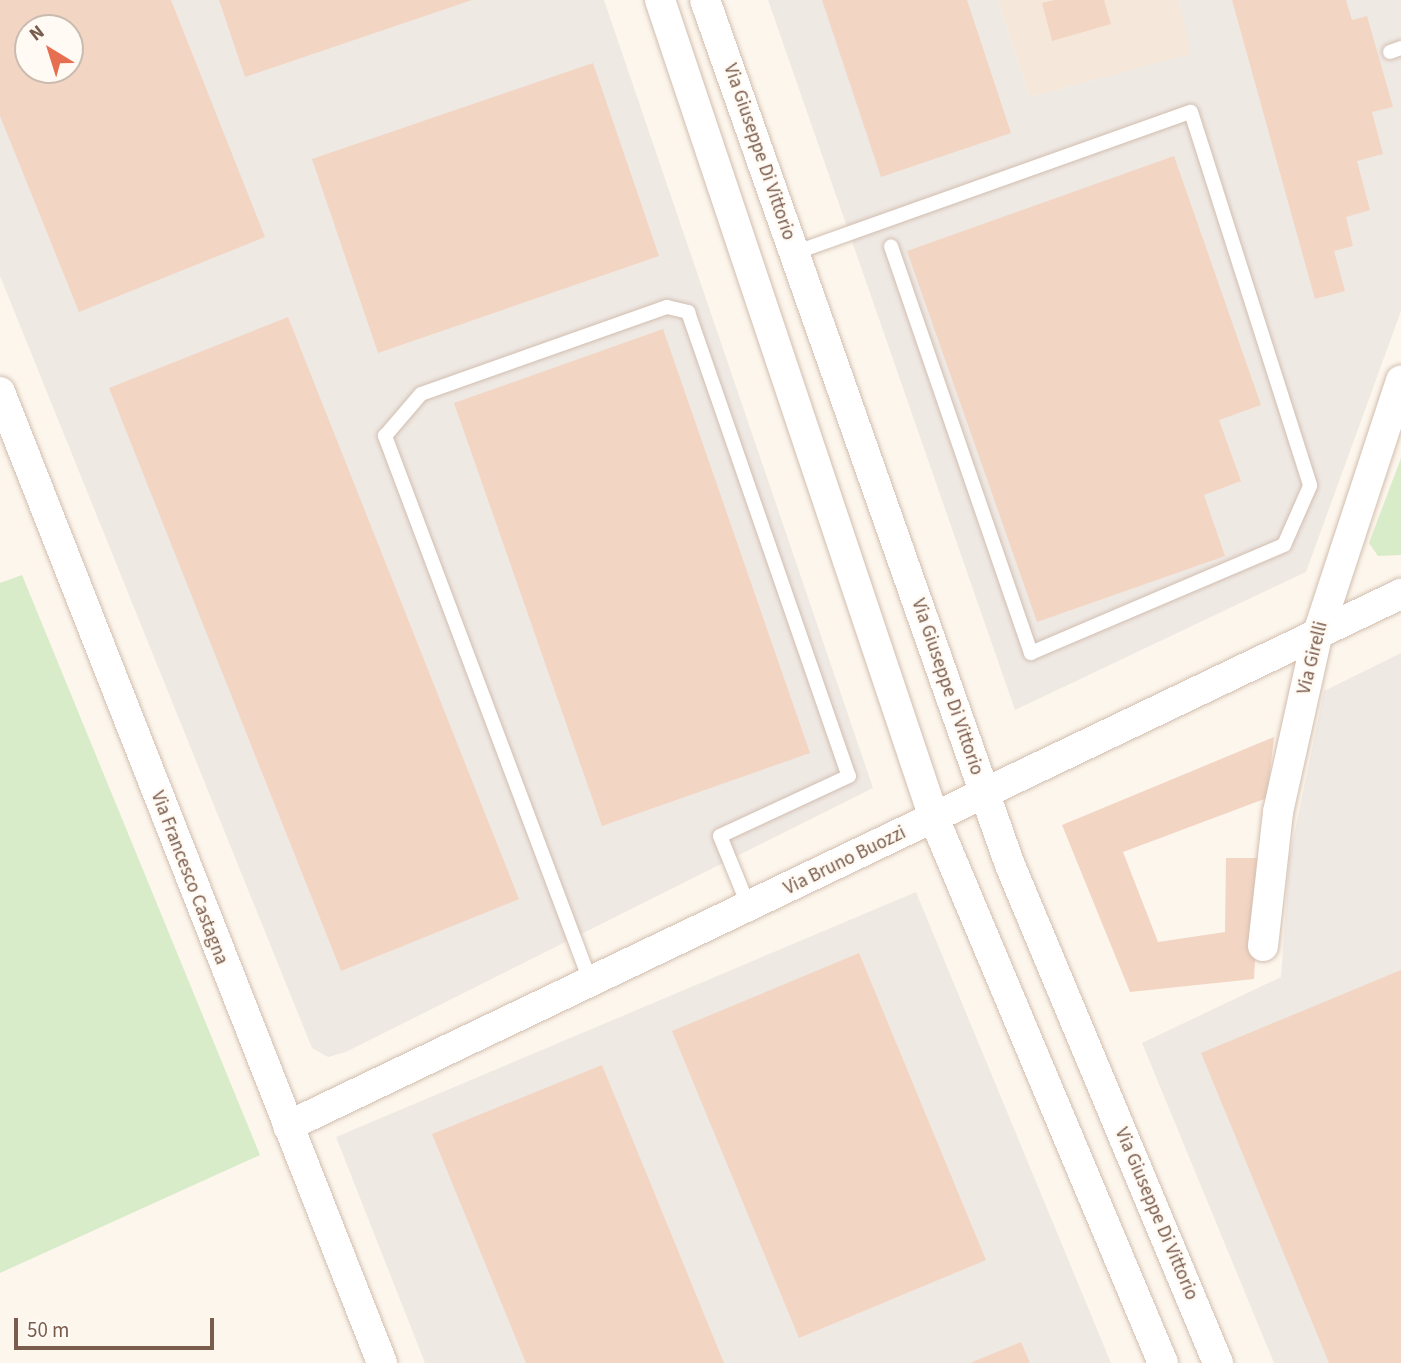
<!DOCTYPE html>
<style>
body{margin:0}
#map{position:relative;width:1401px;height:1363px;overflow:hidden;background:#fdf6ec;font-family:"Source Sans 3",sans-serif}
div>[style]{position:absolute}
.residential>*{inset:0;background:#f5e8da}
.industrial>*{inset:0;background:#efe9e4}
.green>*{inset:0;background:#d8ecc9}
.building>*{inset:0;background:#f3d5c3}
.roads{filter:drop-shadow(0 0 2px #d1beb0) drop-shadow(0 0 2px #d1beb0)}
.lane>*{height:14px;margin:-7px;padding:0 7px;transform-origin:7px;border-radius:7px;background:#fff}
.street>*{height:30px;margin:-15px;padding:0 15px;transform-origin:15px;border-radius:15px;background:#fff}
span{translate:-50% -50%;white-space:nowrap;text-align:center;line-height:1.15;-webkit-text-stroke:5px #fffaf3;paint-order:stroke}
.street-label{font-size:19px;color:#7a5c4d}
.north{position:absolute;left:14px;top:14px;width:70px;height:70px;box-sizing:border-box;background:#fffaf3;border:2px solid #cabbb1;border-radius:50%;rotate:322deg;font-size:19px;font-weight:700;line-height:28px;text-align:center;color:#7a5c4d}
.north::after{content:'';display:block;margin:auto;width:24px;height:32px;background:#e76f51;clip-path:polygon(50% 0,100% 100%,50% 72%,0 100%)}
.scale{position:absolute;left:14px;top:1318px;width:200px;height:32px;box-sizing:border-box;border:4px solid #7a5c4d;border-top:0;padding-left:9px;font-size:21px;line-height:24px;white-space:nowrap;color:#7a5c4d;-webkit-text-stroke:5px #fffaf3;paint-order:stroke}
</style>
<div id="map">
<div class="residential">
<i style="clip-path:polygon(998px 0,1178px 0,1192px 54px,1030px 97px)"></i>
</div>
<div class="industrial">
<i style="clip-path:polygon(evenodd,0 0,604px 0,873px 788px,346px 1052px,328px 1057px,312px 1048px,0 276px,0 0,28px 28px,70px 28px,70px 70px,28px 70px,28px 28px)"></i>
<i style="clip-path:polygon(768px 0,998px 0,1030px 97px,1191px 54px,1178px 0,1401px 0,1401px 311px,1306px 572px,1015px 710px)"></i>
<i style="clip-path:polygon(1401px 653px,1401px 1363px,1274px 1363px,1142px 1043px,1281px 977px,1289px 860px,1324px 691px)"></i>
<i style="clip-path:polygon(916px 892px,1111px 1363px,425px 1363px,336px 1137px)"></i>
</div>
<div class="green">
<i style="clip-path:polygon(1401px 458px,1401px 555px,1378px 556px,1369px 543px)"></i>
<i style="clip-path:polygon(22px 575px,260px 1155px,0 1273px,0 583px)"></i>
</div>
<div class="building">
<i style="clip-path:polygon(evenodd,0 0,171px 0,265px 237px,79px 312px,0 116px,0 0,28px 28px,70px 28px,70px 70px,28px 70px,28px 28px)"></i>
<i style="clip-path:polygon(219px 0,472px 0,245px 77px)"></i>
<i style="clip-path:polygon(822px 0,967px 0,1011px 133px,881px 177px)"></i>
<i style="clip-path:polygon(1054px 0,1104px 0,1111px 24px,1052px 41px,1042px 3px)"></i>
<i style="clip-path:polygon(1232px 0,1346px 0,1352px 20px,1367px 16px,1393px 107px,1372px 112px,1383px 154px,1357px 161px,1370px 210px,1346px 217px,1353px 246px,1334px 251px,1345px 291px,1315px 299px)"></i>
<i style="clip-path:polygon(593px 63px,659px 256px,378px 353px,312px 159px)"></i>
<i style="clip-path:polygon(1174px 156px,1261px 405px,1219px 420px,1241px 481px,1204px 495px,1225px 556px,1037px 622px,907px 251px)"></i>
<i style="clip-path:polygon(288px 317px,519px 899px,341px 971px,109px 388px)"></i>
<i style="clip-path:polygon(663px 329px,810px 753px,602px 826px,454px 403px)"></i>
<i style="clip-path:polygon(1274px 737px,1267px 798px,1123px 852px,1158px 942px,1225px 932px,1226px 858px,1261px 858px,1254px 979px,1130px 992px,1062px 825px)"></i>
<i style="clip-path:polygon(859px 953px,986px 1260px,799px 1338px,672px 1031px)"></i>
<i style="clip-path:polygon(1401px 970px,1401px 1363px,1329px 1363px,1201px 1053px)"></i>
<i style="clip-path:polygon(602px 1065px,724px 1363px,526px 1363px,432px 1134px)"></i>
<i style="clip-path:polygon(1021px 1342px,1030px 1363px,970px 1363px)"></i>
</div>
<div class="roads">
<div class="lane">
<i style="left:1390px;top:52px;width:12px;rotate:-20deg"></i>
<i style="left:794px;top:253px;width:421px;rotate:-19.6deg"></i>
<i style="left:1191px;top:112px;width:392px;rotate:72.3deg"></i>
<i style="left:1310px;top:486px;width:64px;rotate:113.8deg"></i>
<i style="left:1284px;top:545px;width:275px;rotate:156.9deg"></i>
<i style="left:1031px;top:653px;width:430px;rotate:-109deg"></i>
<i style="left:591px;top:983px;width:585px;rotate:-110.64deg"></i>
<i style="left:385px;top:436px;width:55px;rotate:-49.4deg"></i>
<i style="left:421px;top:394px;width:261px;rotate:-19.5deg"></i>
<i style="left:667px;top:307px;width:22px;rotate:13deg"></i>
<i style="left:688px;top:312px;width:491px;rotate:70.9deg"></i>
<i style="left:849px;top:776px;width:142px;rotate:155.1deg"></i>
<i style="left:720px;top:836px;width:77px;rotate:67.8deg"></i>
</div>
<div class="street">
<i style="left:660px;top:0;width:863px;rotate:71.48deg"></i>
<i style="left:934px;top:818px;width:591px;rotate:67.21deg"></i>
<i style="left:705px;top:0;width:917px;rotate:70.58deg"></i>
<i style="left:1010px;top:865px;width:540px;rotate:67.33deg"></i>
<i style="left:0;top:392px;width:1043px;rotate:68.52deg"></i>
<i style="left:1263px;top:946px;width:135px;rotate:-83.6deg"></i>
<i style="left:1278px;top:812px;width:180px;rotate:-77.5deg"></i>
<i style="left:1317px;top:636px;width:269px;rotate:-71.8deg"></i>
<i style="left:288px;top:1126px;width:1234px;rotate:-25.55deg"></i>
</div>
</div>
<div class="street-label">
<span style="left:759px;top:152px;rotate:71deg">Via Giuseppe Di Vittorio</span>
<span style="left:1313px;top:658px;rotate:-76deg">Via Girelli</span>
<span style="left:947px;top:687px;rotate:71deg">Via Giuseppe Di Vittorio</span>
<span style="left:845px;top:861px;rotate:-26deg">Via Bruno Buozzi</span>
<span style="left:189px;top:878px;rotate:69deg">Via Francesco Castagna</span>
<span style="left:1156px;top:1214px;rotate:67deg">Via Giuseppe Di Vittorio</span>
</div>
<div class="north">N</div>
<div class="scale">50 m</div>
</div>
